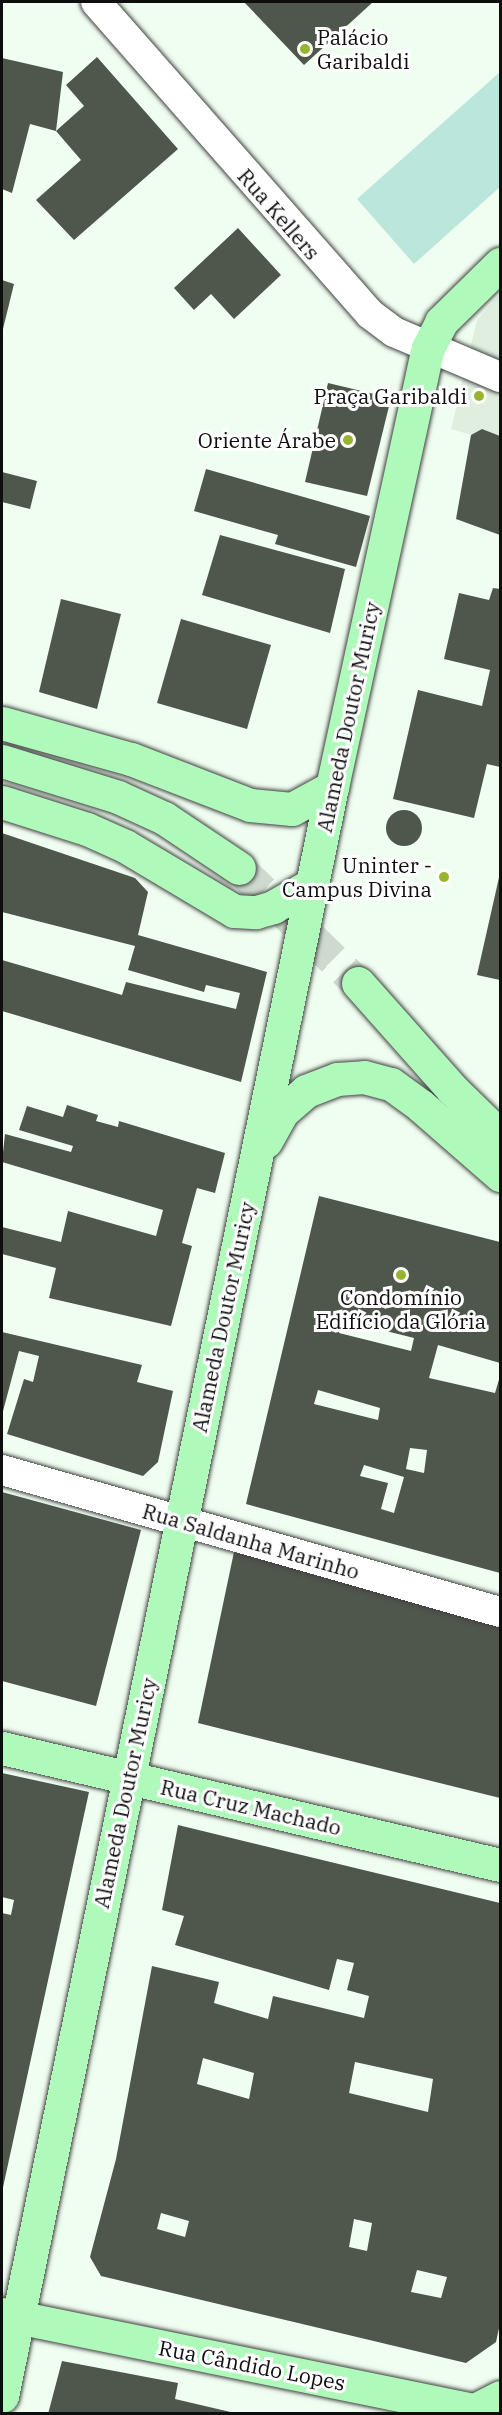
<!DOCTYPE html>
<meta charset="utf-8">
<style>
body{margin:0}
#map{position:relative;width:502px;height:2415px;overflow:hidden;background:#f0fef1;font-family:"IBM Plex Serif",serif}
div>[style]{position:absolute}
.green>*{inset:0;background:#bbe6db}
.plaza>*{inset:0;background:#dfeedf}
.building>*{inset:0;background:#4f564b}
.round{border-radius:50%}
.secondary-tunnel>*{height:33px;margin-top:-16.5px;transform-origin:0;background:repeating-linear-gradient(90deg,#cedacf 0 33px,transparent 0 49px)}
.roads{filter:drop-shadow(0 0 2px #414141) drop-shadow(0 0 2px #414141)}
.street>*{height:30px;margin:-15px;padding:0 15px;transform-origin:15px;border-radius:15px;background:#fff}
.secondary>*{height:33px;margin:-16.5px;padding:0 16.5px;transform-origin:16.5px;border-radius:16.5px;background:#aff9bb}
.dots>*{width:16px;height:16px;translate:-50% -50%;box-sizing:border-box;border:3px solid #fff;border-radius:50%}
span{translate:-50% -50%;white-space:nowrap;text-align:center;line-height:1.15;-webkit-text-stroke:6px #fff;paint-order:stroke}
.poi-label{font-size:21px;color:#0e0e0e}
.left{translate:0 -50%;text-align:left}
.right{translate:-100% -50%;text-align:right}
.street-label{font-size:21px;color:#0e0e0e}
.frame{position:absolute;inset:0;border:3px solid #0e0e0e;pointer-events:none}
</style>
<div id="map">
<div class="green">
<i style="clip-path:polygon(500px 72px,500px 187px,414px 264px,357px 199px)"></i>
</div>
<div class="plaza">
<i style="clip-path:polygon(500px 294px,500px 436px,482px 429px,471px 435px,451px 429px,477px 320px)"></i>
</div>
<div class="building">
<i style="clip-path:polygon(244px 2px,373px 2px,304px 65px)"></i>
<i style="clip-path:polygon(97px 57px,178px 149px,74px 240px,36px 200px,81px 160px,56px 131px,84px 106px,66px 85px)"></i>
<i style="clip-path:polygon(2px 58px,63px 72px,56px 131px,30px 124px,12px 193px,2px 189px)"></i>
<i style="clip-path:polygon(238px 228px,281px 275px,234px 319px,211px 294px,194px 310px,174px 288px)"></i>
<i style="clip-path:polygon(2px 280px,14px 284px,2px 333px)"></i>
<i style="clip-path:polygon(328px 383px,391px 398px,367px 496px,305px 482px)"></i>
<i style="clip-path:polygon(482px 429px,500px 436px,500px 535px,456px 519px,471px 435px)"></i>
<i style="clip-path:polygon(206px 469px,370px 516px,356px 567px,275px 544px,278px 535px,194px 511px)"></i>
<i style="clip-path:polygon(2px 472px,37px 481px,30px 509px,2px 502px)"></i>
<i style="clip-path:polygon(220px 535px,345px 569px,330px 633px,202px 595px)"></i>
<i style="clip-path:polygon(493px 588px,500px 589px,500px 767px,487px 764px,474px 818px,393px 799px,418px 690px,482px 706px,490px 670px,444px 659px,459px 593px,489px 600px)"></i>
<i style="clip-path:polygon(61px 599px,121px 614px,97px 709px,39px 692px)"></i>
<i style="clip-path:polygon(181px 619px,271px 645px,247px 729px,157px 703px)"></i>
<i class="round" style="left:386px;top:810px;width:36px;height:36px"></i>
<i style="clip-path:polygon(2px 833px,135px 878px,148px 892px,138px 935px,267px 972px,241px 1082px,2px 1011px,2px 960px,122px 995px,126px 982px,236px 1009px,240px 993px,206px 985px,204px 992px,128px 970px,135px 946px,2px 912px)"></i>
<i style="clip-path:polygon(500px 873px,500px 980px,477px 975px)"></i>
<i style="clip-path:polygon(67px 1105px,98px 1115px,96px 1121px,118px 1127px,119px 1121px,225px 1153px,215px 1193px,197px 1188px,182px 1243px,192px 1246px,171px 1326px,49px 1298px,56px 1268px,2px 1254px,2px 1227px,61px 1242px,68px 1211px,156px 1236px,163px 1210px,2px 1162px,5px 1134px,71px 1152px,73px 1146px,19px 1130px,27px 1106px,63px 1117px)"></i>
<i style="clip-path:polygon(evenodd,319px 1196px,500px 1242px,500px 1363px,438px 1345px,429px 1378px,495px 1393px,500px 1376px,500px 1573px,246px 1504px,319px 1196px,342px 1320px,414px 1338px,411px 1351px,339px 1333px,342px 1320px,319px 1196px,318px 1390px,380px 1408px,378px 1420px,314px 1404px,318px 1390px,319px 1196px,410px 1448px,427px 1450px,424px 1473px,406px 1469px,410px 1448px,319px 1196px,364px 1465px,404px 1477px,394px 1513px,381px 1509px,388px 1483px,360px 1476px,364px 1465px)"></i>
<i style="clip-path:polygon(2px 1332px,142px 1365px,137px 1382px,173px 1391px,158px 1462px,143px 1476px,7px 1434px,24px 1379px,33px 1382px,39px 1356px,19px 1351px,2px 1415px)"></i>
<i style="clip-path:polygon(2px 1492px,141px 1530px,96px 1706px,2px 1681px)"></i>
<i style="clip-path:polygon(234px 1552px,500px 1623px,500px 1798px,198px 1723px)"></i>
<i style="clip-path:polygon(2px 1773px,89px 1792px,2px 2192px,2px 1913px,11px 1915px,14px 1900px,2px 1897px)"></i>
<i style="clip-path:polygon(evenodd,178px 1825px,500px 1903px,500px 2324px,496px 2342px,466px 2363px,101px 2276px,90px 2257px,116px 2159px,152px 1966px,219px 1982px,214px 2003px,268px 2019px,273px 1996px,364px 2018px,369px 1996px,347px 1990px,354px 1963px,337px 1959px,329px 1990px,175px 1945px,184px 1916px,162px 1910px,178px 1825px,203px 2058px,254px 2073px,249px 2099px,197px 2084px,203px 2058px,178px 1825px,355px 2062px,433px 2079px,428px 2112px,349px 2093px,355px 2062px,178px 1825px,161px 2213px,189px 2221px,185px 2237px,157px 2229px,161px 2213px,178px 1825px,354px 2219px,372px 2223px,367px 2251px,349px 2247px,354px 2219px,178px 1825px,417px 2270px,447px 2277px,441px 2298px,411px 2292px,417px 2270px)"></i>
<i style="clip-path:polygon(62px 2361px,178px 2383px,175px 2399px,239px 2414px,48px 2414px)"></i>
</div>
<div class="secondary-tunnel">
<i style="left:239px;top:868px;width:165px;rotate:44deg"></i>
</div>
<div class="roads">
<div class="street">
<i style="left:96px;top:2px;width:415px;rotate:48.7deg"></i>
<i style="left:370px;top:314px;width:30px;rotate:37deg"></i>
<i style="left:394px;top:332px;width:115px;rotate:23deg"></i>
<i style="left:2px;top:1470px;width:518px;rotate:15.92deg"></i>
</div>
<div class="secondary">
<i style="left:2px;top:723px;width:134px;rotate:15.6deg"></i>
<i style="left:131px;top:759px;width:128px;rotate:21.1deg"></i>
<i style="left:250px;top:805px;width:42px;rotate:5.4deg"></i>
<i style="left:292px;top:809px;width:46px;rotate:-28.8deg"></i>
<i style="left:2px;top:761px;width:121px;rotate:17.2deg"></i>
<i style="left:118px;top:797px;width:51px;rotate:24.5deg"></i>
<i style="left:164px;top:818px;width:90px;rotate:33.7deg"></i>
<i style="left:2px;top:802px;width:89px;rotate:17.6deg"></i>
<i style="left:87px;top:829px;width:42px;rotate:24.1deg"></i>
<i style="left:125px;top:846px;width:127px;rotate:30.8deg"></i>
<i style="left:234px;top:911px;width:22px;rotate:3deg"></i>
<i style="left:256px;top:912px;width:18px;rotate:-16deg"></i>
<i style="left:273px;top:907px;width:45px;rotate:-30.5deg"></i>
<i style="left:358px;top:983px;width:142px;rotate:48.4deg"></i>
<i style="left:452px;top:1089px;width:67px;rotate:44.4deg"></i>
<i style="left:266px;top:1141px;width:33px;rotate:-61deg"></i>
<i style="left:282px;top:1112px;width:32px;rotate:-41deg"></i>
<i style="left:306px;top:1091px;width:33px;rotate:-21deg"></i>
<i style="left:337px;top:1079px;width:27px;rotate:-4deg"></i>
<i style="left:364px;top:1077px;width:28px;rotate:15deg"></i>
<i style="left:391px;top:1084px;width:37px;rotate:36deg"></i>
<i style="left:421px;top:1106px;width:105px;rotate:41.1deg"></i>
<i style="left:2px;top:1748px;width:512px;rotate:13.22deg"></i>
<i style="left:2px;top:2314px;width:483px;rotate:11.5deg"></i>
<i style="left:475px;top:2410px;width:28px;rotate:-27deg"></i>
<i style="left:2px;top:2396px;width:1642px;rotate:-78.41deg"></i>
<i style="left:332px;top:787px;width:449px;rotate:-77.7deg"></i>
<i style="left:428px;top:348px;width:29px;rotate:-63deg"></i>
<i style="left:441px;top:322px;width:83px;rotate:-44.5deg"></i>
</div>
</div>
<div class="dots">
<i style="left:305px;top:49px;background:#97b42f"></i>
<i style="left:479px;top:396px;background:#97b42f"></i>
<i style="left:348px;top:440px;background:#97b42f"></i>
<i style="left:444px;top:877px;background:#97b42f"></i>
<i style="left:401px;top:1275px;background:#97b42f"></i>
</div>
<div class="poi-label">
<span class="left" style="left:317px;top:49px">Palácio<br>Garibaldi</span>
<span class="right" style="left:467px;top:396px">Praça Garibaldi</span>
<span class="right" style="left:336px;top:440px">Oriente Árabe</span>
<span class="right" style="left:432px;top:877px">Uninter -<br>Campus Divina</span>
<span style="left:401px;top:1309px">Condomínio<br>Edifício da Glória</span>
</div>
<div class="street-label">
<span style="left:279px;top:214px;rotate:49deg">Rua Kellers</span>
<span style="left:348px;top:717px;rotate:-78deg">Alameda Doutor Muricy</span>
<span style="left:223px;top:1317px;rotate:-78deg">Alameda Doutor Muricy</span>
<span style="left:251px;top:1541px;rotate:16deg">Rua Saldanha Marinho</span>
<span style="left:125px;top:1793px;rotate:-78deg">Alameda Doutor Muricy</span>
<span style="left:251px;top:1807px;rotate:13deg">Rua Cruz Machado</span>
<span style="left:252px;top:2365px;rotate:11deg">Rua Cândido Lopes</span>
</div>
<div class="frame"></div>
</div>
